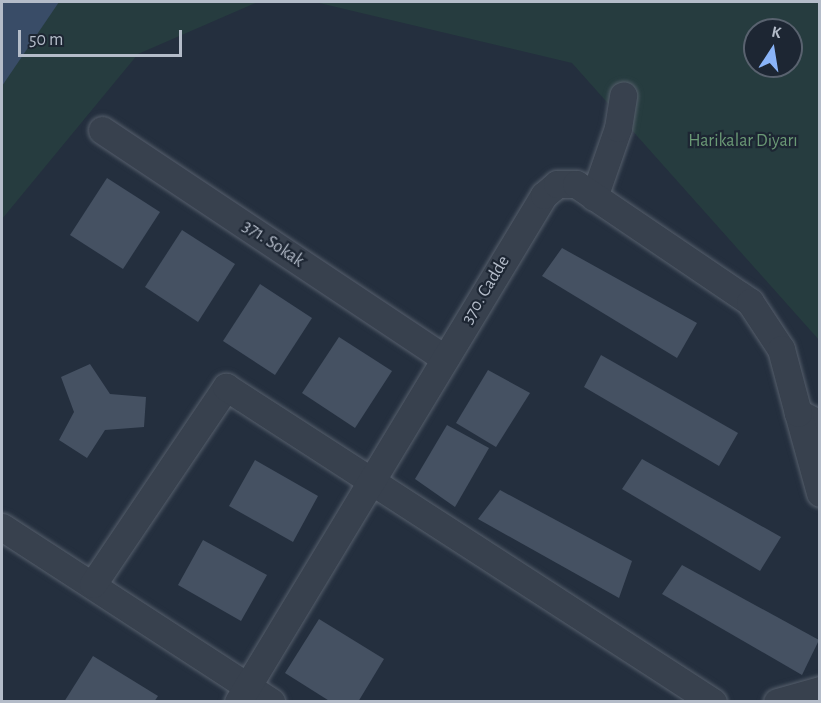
<!DOCTYPE html>
<meta charset="utf-8">
<style>
body{margin:0}
#map{position:relative;width:821px;height:703px;overflow:hidden;background:#242f3e;font-family:"Alegreya Sans",sans-serif}
div>[style]{position:absolute}
.green>*{inset:0;background:#263c3f}
.water>*{inset:0;background:#394c67}
.building>*{inset:0;background:#455162}
.roads{filter:drop-shadow(0 0 2px #565f6c) drop-shadow(0 0 2px #565f6c)}
.minor>*{height:27px;margin:-13.5px;padding:0 13.5px;transform-origin:13.5px;border-radius:13.5px;background:#38414e}
span{translate:-50% -50%;white-space:nowrap;text-align:center;line-height:1.15;-webkit-text-stroke:4.5px #1d2633;paint-order:stroke}
.park-label{font-size:18px;color:#6b9a76}
.street-label{font-size:18px;color:#b4bcc9}
.frame{position:absolute;inset:0;border:3px solid #b4bcc9;pointer-events:none}
.north{position:absolute;left:743px;top:18px;width:60px;height:60px;box-sizing:border-box;background:#1d2633;border:2px solid #59626f;border-radius:50%;rotate:12deg;font-size:16px;font-weight:700;line-height:24px;text-align:center;color:#b4bcc9}
.north::after{content:'';display:block;margin:auto;width:21px;height:27px;background:#8ab4f8;clip-path:polygon(50% 0,100% 100%,50% 72%,0 100%)}
.scale{position:absolute;left:18px;top:30px;width:164px;height:27px;box-sizing:border-box;border:3px solid #b4bcc9;border-top:0;padding-left:8px;font-size:18px;line-height:21px;white-space:nowrap;color:#b4bcc9;-webkit-text-stroke:4px #1d2633;paint-order:stroke}
</style>
<div id="map">
<div class="green">
<i style="clip-path:polygon(2px 2px,258px 2px,138px 54px,2px 219px)"></i>
<i style="clip-path:polygon(evenodd,315px 2px,819px 2px,819px 340px,572px 63px,315px 2px,755px 30px,791px 30px,791px 66px,755px 66px,755px 30px)"></i>
</div>
<div class="water">
<i style="clip-path:polygon(2px 2px,59px 2px,2px 86px)"></i>
</div>
<div class="building">
<i style="clip-path:polygon(107px 178px,160px 212px,123px 269px,70px 235px)"></i>
<i style="clip-path:polygon(182px 230px,235px 264px,198px 322px,145px 287px)"></i>
<i style="clip-path:polygon(562px 248px,697px 323px,677px 358px,542px 276px)"></i>
<i style="clip-path:polygon(260px 284px,312px 318px,275px 375px,223px 341px)"></i>
<i style="clip-path:polygon(339px 337px,392px 371px,355px 428px,302px 393px)"></i>
<i style="clip-path:polygon(601px 355px,738px 433px,719px 466px,584px 387px)"></i>
<i style="clip-path:polygon(90px 364px,110px 394px,146px 397px,144px 427px,105px 430px,87px 458px,59px 440px,74px 412px,61px 377px)"></i>
<i style="clip-path:polygon(488px 370px,530px 393px,496px 447px,456px 423px)"></i>
<i style="clip-path:polygon(447px 425px,489px 448px,455px 507px,415px 479px)"></i>
<i style="clip-path:polygon(642px 459px,781px 537px,760px 571px,622px 489px)"></i>
<i style="clip-path:polygon(255px 460px,318px 496px,293px 542px,229px 506px)"></i>
<i style="clip-path:polygon(500px 490px,632px 561px,619px 598px,478px 519px)"></i>
<i style="clip-path:polygon(203px 540px,267px 575px,241px 621px,178px 585px)"></i>
<i style="clip-path:polygon(682px 565px,819px 640px,802px 675px,662px 594px)"></i>
<i style="clip-path:polygon(319px 619px,384px 659px,358px 702px,331px 702px,285px 673px)"></i>
<i style="clip-path:polygon(93px 656px,158px 696px,154px 702px,64px 702px)"></i>
</div>
<div class="roads">
<div class="minor">
<i style="left:102px;top:130px;width:412px;rotate:33.7deg"></i>
<i style="left:594px;top:197px;width:73px;rotate:-70.8deg"></i>
<i style="left:618px;top:128px;width:33px;rotate:-81deg"></i>
<i style="left:820px;top:424px;width:25px;rotate:-153deg"></i>
<i style="left:798px;top:413px;width:83px;rotate:74.6deg"></i>
<i style="left:2px;top:527px;width:321px;rotate:33deg"></i>
<i style="left:93px;top:584px;width:238px;rotate:-56deg"></i>
<i style="left:226px;top:387px;width:580px;rotate:32.9deg"></i>
<i style="left:238px;top:702px;width:592px;rotate:-58.89deg"></i>
<i style="left:544px;top:195px;width:17px;rotate:-40deg"></i>
<i style="left:557px;top:184px;width:19px"></i>
<i style="left:576px;top:184px;width:210px;rotate:34.1deg"></i>
<i style="left:750px;top:302px;width:56px;rotate:56.6deg"></i>
<i style="left:781px;top:349px;width:66px;rotate:75.1deg"></i>
<i style="left:777px;top:702px;width:45px;rotate:-15.6deg"></i>
</div>
</div>
<div class="park-label">
<span style="left:743px;top:141px">Harikalar Diyarı</span>
</div>
<div class="street-label">
<span style="left:273px;top:244px;rotate:34deg">371. Sokak</span>
<span style="left:486px;top:290px;rotate:-59deg">370. Cadde</span>
</div>
<div class="frame"></div>
<div class="north">K</div>
<div class="scale">50 m</div>
</div>
